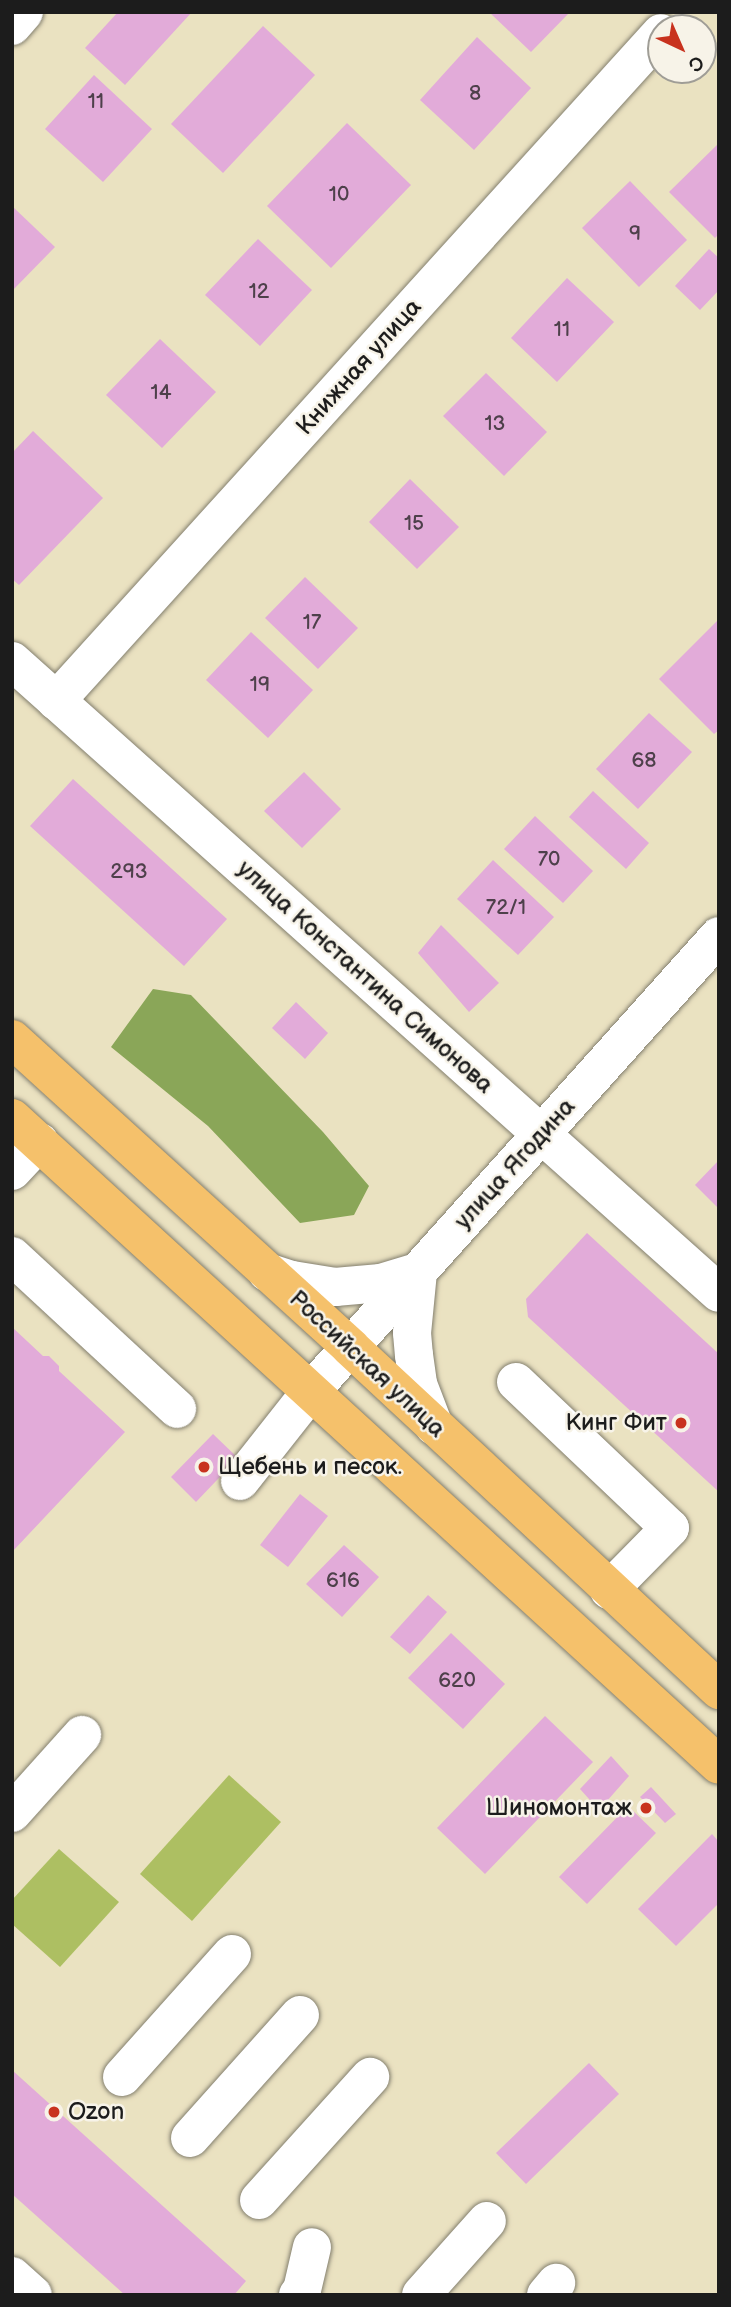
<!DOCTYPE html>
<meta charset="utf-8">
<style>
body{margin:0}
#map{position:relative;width:731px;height:2307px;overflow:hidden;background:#eae2c1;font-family:"Balsamiq Sans",sans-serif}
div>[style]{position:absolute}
.green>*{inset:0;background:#adbf62}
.forest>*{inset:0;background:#8aa658}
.building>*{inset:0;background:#e2abd9}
.roads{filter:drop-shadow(0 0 2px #837f6e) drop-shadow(0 0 2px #837f6e)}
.minor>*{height:38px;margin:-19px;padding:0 19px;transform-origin:19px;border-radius:19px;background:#fff}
.major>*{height:38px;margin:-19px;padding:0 19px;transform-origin:19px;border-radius:19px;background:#f5c16b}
.dots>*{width:19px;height:19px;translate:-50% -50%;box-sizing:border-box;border:4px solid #f7f3e8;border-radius:50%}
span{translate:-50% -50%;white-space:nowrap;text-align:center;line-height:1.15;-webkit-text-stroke:5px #f7f3e8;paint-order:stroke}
.number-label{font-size:21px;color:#4e404b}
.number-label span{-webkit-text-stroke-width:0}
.street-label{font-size:24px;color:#1c1c1c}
.poi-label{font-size:24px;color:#1c1c1c}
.right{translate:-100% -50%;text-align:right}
.left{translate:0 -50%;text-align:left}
.frame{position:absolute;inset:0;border:14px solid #1c1c1c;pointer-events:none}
.north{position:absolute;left:647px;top:14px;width:70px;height:70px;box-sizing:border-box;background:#f7f3e8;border:2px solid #9f9d96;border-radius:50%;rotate:136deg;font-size:19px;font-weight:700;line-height:28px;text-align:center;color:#1c1c1c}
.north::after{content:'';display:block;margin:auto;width:24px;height:32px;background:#c8321e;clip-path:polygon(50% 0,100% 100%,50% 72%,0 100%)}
</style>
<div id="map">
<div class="green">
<i style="clip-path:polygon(229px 1775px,281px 1822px,192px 1921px,140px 1874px)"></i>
<i style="clip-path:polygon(59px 1849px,119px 1902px,60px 1967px,12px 1924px,12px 1900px)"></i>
</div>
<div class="forest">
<i style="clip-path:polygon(153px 989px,191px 995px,323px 1132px,369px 1186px,354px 1215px,300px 1223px,208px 1126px,111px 1047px)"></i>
</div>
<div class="building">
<i style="clip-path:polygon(118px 12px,192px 12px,125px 85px,85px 48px)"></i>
<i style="clip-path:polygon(489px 12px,570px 12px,531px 52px)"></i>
<i style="clip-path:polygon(263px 26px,315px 75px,223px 173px,171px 124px)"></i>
<i style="clip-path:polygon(477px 37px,531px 88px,474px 150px,420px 100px)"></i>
<i style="clip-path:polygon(94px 75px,152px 129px,103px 182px,45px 129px)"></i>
<i style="clip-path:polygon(347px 123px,411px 185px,331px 268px,267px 206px)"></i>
<i style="clip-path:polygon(719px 143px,719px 234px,715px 238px,669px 192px)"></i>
<i style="clip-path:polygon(630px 181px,687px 240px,639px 287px,582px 228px)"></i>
<i style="clip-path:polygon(12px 206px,55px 247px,12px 291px)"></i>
<i style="clip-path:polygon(258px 239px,312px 290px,260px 346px,205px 295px)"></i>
<i style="clip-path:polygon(709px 249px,719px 258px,719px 290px,700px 310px,675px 286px)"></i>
<i style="clip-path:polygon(567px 278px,614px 322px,557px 382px,511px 338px)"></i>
<i style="clip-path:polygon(160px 339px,216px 392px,162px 448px,106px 395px)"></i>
<i style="clip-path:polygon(486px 373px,547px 432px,504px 476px,443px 416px)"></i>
<i style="clip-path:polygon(33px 431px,103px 498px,19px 585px,12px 579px,12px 453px)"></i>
<i style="clip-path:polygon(410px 479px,459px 527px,417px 569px,369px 522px)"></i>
<i style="clip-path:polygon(305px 577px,358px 628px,318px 669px,265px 618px)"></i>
<i style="clip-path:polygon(719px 619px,719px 730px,714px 734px,659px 679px)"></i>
<i style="clip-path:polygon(251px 632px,313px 690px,268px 738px,206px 680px)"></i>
<i style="clip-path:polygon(649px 713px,692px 752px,638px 809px,596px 769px)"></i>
<i style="clip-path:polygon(304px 772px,341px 809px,302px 848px,264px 811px)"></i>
<i style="clip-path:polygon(73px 779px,227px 919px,184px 966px,30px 826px)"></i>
<i style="clip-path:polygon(593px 791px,649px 843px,626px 869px,569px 817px)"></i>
<i style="clip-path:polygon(535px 816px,593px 871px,563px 903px,504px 849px)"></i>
<i style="clip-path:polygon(493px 860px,554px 917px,518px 955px,457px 899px)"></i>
<i style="clip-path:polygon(441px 925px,499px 983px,469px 1012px,418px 953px)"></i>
<i style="clip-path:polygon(296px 1002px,328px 1033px,305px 1059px,272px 1028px)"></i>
<i style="clip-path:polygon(719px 1160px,719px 1209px,695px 1185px)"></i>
<i style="clip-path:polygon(587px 1233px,719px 1354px,719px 1492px,528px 1317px,526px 1299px)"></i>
<i style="clip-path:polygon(12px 1327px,43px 1356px,49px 1356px,59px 1366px,59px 1371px,125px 1432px,12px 1552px)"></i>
<i style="clip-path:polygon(213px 1434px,238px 1458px,196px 1502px,171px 1477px)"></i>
<i style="clip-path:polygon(300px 1494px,328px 1516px,288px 1567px,260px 1545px)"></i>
<i style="clip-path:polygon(344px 1545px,379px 1577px,342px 1617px,306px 1584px)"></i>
<i style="clip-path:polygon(428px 1595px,447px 1612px,410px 1654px,390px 1637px)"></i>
<i style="clip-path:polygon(451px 1633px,505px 1684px,463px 1729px,408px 1678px)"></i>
<i style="clip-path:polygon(545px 1716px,593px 1762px,485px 1874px,437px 1828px)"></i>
<i style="clip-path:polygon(611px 1756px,629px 1776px,599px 1810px,580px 1789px)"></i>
<i style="clip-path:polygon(651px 1787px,676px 1814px,665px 1823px,640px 1797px)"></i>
<i style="clip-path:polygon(628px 1806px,656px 1833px,587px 1904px,559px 1877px)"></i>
<i style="clip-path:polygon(712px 1834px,719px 1842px,719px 1903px,676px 1946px,638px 1909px)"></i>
<i style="clip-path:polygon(589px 2063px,619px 2094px,526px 2184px,496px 2153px)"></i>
<i style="clip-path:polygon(12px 2070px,246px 2281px,234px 2295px,125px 2295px,12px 2194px)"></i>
</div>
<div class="roads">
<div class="minor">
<i style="left:12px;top:26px;width:18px;rotate:-49deg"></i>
<i style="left:12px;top:661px;width:948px;rotate:41.79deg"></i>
<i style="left:56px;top:701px;width:901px;rotate:-47.83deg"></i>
<i style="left:12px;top:1171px;width:40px;rotate:-47deg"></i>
<i style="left:12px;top:1256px;width:225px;rotate:42.8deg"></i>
<i style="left:267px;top:1272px;width:26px;rotate:18deg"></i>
<i style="left:292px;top:1280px;width:44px;rotate:9.2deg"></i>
<i style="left:335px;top:1287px;width:46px;rotate:-5deg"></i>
<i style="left:381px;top:1283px;width:39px;rotate:-17deg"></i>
<i style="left:418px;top:1272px;width:61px;rotate:95.6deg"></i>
<i style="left:412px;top:1333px;width:22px;rotate:85deg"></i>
<i style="left:414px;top:1355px;width:29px;rotate:82deg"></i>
<i style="left:418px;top:1384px;width:45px;rotate:69.1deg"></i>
<i style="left:516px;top:1382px;width:212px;rotate:43.5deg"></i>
<i style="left:670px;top:1528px;width:87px;rotate:134.5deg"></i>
<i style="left:240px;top:1481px;width:115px;rotate:-51.7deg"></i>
<i style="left:311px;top:1391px;width:611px;rotate:-48.12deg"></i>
<i style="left:12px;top:1813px;width:105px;rotate:-48.1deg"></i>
<i style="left:122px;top:2077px;width:165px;rotate:-48.2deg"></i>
<i style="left:190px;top:2138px;width:165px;rotate:-48.2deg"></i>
<i style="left:259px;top:2200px;width:166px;rotate:-47.9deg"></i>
<i style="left:12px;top:2276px;width:28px;rotate:42deg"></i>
<i style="left:298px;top:2295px;width:6px;rotate:-51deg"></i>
<i style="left:302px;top:2290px;width:44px;rotate:-76.9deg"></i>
<i style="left:421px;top:2295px;width:99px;rotate:-48.3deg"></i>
<i style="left:546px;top:2295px;width:16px;rotate:-50deg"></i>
</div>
<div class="major">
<i style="left:12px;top:1039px;width:457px;rotate:42.3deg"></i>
<i style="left:350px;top:1347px;width:504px;rotate:42.91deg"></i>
<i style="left:12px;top:1118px;width:958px;rotate:42.46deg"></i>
</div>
</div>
<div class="dots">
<i style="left:681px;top:1423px;background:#c8321e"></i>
<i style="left:204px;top:1467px;background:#c8321e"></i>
<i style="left:646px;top:1808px;background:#c8321e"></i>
<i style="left:54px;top:2112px;background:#c8321e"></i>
</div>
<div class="number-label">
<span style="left:475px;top:94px">8</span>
<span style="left:96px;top:102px">11</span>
<span style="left:339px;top:195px">10</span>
<span style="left:635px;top:234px">9</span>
<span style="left:259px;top:292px">12</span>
<span style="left:562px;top:330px">11</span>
<span style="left:161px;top:393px">14</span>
<span style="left:495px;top:424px">13</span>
<span style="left:414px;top:524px">15</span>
<span style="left:312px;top:623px">17</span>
<span style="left:260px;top:685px">19</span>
<span style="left:644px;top:761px">68</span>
<span style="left:549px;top:860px">70</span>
<span style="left:129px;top:872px">293</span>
<span style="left:506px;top:908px">72/1</span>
<span style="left:343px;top:1581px">616</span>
<span style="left:457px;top:1681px">620</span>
</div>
<div class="street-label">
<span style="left:359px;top:367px;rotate:-48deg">Книжная улица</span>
<span style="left:365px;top:977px;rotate:42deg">улица Константина Симонова</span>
<span style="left:515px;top:1164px;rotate:-48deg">улица Ягодина</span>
<span style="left:367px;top:1364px;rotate:43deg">Российская улица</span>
</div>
<div class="poi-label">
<span class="right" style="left:667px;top:1423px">Кинг Фит</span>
<span class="left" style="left:218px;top:1467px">Щебень и песок.</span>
<span class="right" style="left:632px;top:1808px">Шиномонтаж</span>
<span class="left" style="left:68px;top:2112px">Ozon</span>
</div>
<div class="frame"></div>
<div class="north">С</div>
</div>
